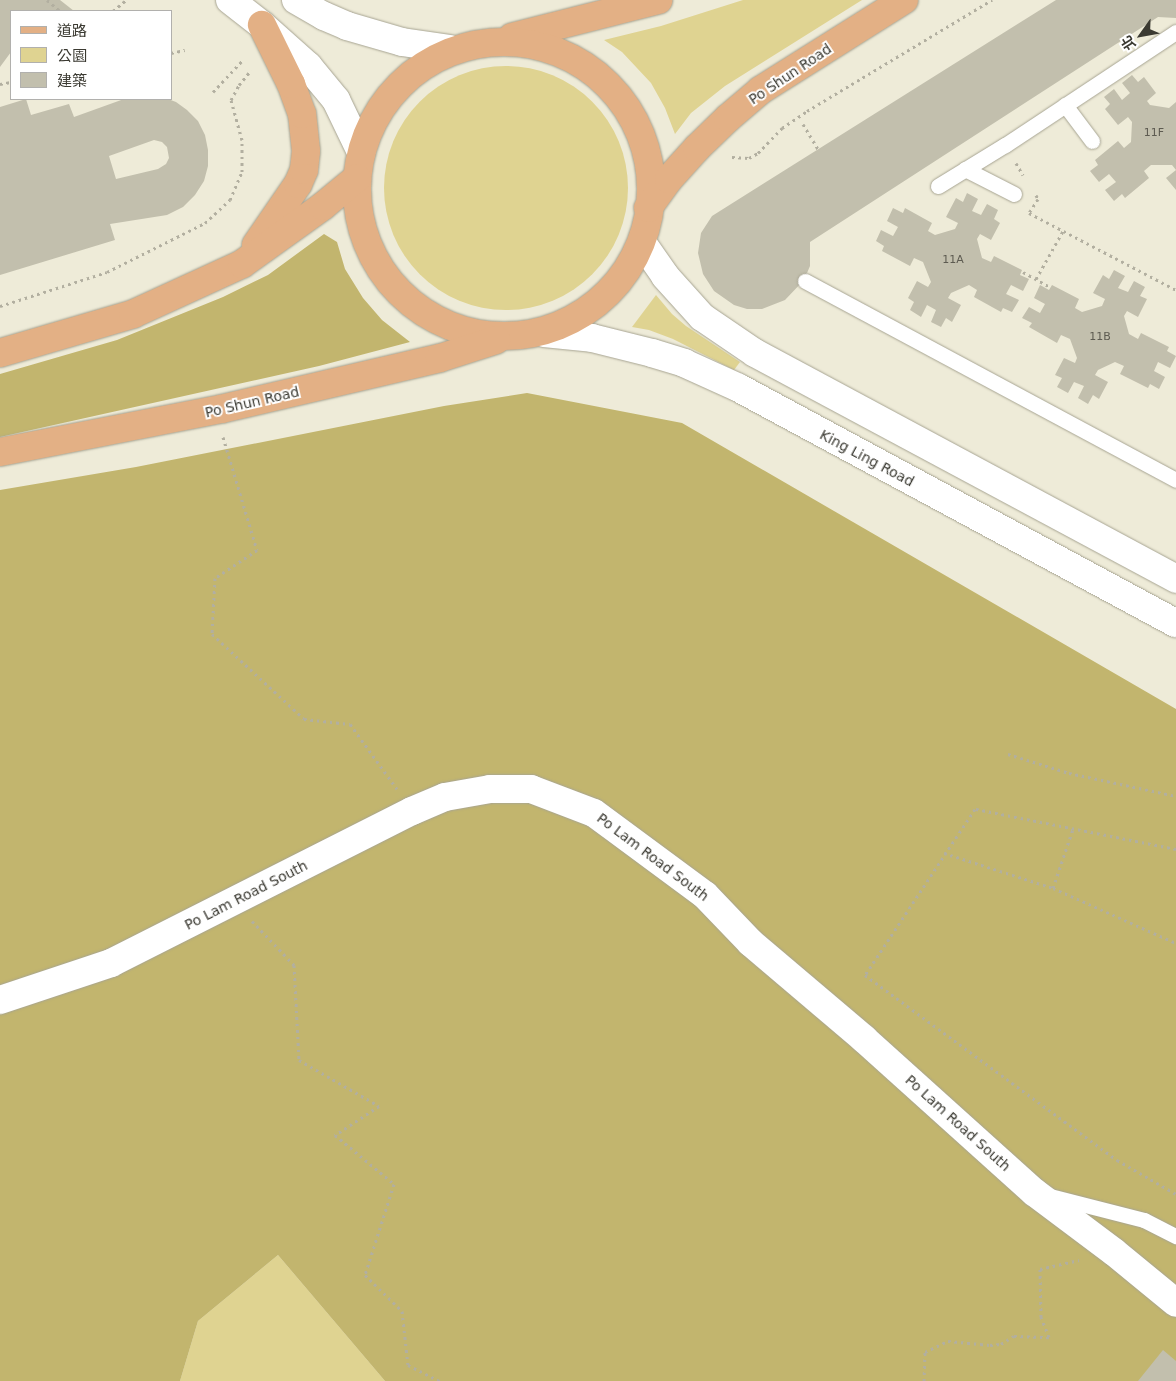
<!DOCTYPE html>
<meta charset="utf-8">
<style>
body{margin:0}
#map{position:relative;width:1176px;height:1381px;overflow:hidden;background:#eeebd8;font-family:"DejaVu Sans","Noto Sans TC",sans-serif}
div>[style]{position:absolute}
.green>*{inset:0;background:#dfd391}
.round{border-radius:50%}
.forest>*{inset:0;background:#c2b56e}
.building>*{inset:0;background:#c2bfad}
.path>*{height:3px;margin-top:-1.5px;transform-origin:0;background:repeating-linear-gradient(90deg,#b2afa0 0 2.5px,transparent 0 6.5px)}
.roads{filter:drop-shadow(0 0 1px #a7a492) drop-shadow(0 0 1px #a7a492)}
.lane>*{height:15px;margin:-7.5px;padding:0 7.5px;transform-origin:7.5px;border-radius:7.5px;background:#fff}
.street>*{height:28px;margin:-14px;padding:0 14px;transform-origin:14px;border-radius:14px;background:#fff}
.secondary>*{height:28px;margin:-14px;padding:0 14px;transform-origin:14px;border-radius:14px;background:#fff}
.primary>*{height:28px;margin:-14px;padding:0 14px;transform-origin:14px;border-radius:14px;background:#e3b085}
.primary>.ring{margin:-14px;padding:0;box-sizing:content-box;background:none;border:28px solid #e3b085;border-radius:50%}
span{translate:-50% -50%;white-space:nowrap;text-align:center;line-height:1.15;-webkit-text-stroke:4px #fff;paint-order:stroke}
.number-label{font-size:11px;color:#5d5b51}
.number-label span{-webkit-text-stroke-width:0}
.street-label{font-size:14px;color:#3b3a32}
.legend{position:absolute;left:10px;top:10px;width:162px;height:90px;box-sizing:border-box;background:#fff;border:1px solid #b1b0ad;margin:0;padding:6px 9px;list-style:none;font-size:15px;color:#3b3a32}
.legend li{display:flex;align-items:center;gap:10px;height:25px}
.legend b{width:25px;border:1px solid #b1b0ad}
.north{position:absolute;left:1116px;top:10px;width:50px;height:50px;-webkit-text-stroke:4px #fff;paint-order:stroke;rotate:238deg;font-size:14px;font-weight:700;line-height:20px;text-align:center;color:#3b3a32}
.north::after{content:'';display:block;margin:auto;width:18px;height:22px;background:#3b3a32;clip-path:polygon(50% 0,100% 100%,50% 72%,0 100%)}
</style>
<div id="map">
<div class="green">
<i style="clip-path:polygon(743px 0,862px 0,725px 86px,691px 113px,675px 134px,665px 108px,651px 83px,622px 52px,604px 40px,661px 26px)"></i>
<i class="round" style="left:384px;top:66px;width:244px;height:244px"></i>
<i style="clip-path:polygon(656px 295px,672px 314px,686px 326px,740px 362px,734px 370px,673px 339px,649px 330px,632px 327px)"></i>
<i style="clip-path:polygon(278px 1255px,385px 1381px,180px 1381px,198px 1321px)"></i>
</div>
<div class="forest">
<i style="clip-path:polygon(324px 234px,337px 242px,345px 269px,363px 298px,382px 320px,410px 342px,319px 366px,0 437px,0 374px,117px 340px,223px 297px,268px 275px)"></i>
<i style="clip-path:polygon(527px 393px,682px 423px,1176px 709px,1176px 1381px,385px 1381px,278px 1255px,198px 1321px,180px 1381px,0 1381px,0 490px,136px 467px,444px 406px)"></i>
</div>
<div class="building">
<i style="clip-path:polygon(0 0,60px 0,74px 11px,11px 11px,11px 52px,0 67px)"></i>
<i style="clip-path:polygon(1056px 0,1176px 0,1176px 18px,1158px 17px,810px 242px,810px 266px,804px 280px,785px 300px,762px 309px,747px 309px,734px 305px,714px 291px,703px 274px,698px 253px,701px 233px,712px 216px)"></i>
<i style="clip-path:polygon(1132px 75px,1138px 82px,1144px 77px,1156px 93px,1147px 101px,1150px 105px,1169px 108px,1176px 102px,1176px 190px,1166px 178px,1176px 170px,1172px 165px,1151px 165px,1144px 171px,1149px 178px,1125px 198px,1122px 194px,1114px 201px,1105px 190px,1116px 182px,1109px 174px,1099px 182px,1090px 171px,1098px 165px,1095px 160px,1118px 141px,1124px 148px,1131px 142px,1132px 122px,1128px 117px,1118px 125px,1105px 109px,1110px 104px,1104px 97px,1114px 89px,1122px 100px,1130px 93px,1122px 83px)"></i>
<i style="clip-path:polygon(evenodd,26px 99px,31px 115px,69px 104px,74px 117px,124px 99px,168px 99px,176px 102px,187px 110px,198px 121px,205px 135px,208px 150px,208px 166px,204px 181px,195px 195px,183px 207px,167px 215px,110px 224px,115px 240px,0 275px,0 107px,26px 99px,154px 140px,162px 142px,167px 147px,169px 158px,166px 164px,158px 169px,116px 179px,109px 156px,154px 140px)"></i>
<i style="clip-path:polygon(967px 193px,978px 199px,972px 211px,981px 215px,987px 204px,998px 210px,994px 219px,1000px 223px,991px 240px,980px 234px,977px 239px,982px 258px,991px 262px,994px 256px,1022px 270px,1020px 275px,1029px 279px,1023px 291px,1011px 285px,1006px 294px,1019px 300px,1012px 312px,1003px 308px,1001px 312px,974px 297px,977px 290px,969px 285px,951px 293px,948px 298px,961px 305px,952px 322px,946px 318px,941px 327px,931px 322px,936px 310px,927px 305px,921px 317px,910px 310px,914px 302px,908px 298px,917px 281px,928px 287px,931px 282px,923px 262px,914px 258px,910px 266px,882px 251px,884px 246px,876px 241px,881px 230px,893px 236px,898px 227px,887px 221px,893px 208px,903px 213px,905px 208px,932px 223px,928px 231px,935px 235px,955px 229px,958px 223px,946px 217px,956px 198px,963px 202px)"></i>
<i style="clip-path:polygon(1114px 270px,1125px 276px,1118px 288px,1128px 292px,1134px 281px,1145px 287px,1140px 296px,1147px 299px,1138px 317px,1127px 311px,1124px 316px,1129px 334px,1138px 339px,1141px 333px,1169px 347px,1167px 351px,1176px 356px,1170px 368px,1158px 362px,1154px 371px,1165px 377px,1159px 389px,1150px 384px,1148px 388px,1120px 374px,1124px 366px,1115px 362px,1098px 370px,1095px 375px,1108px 382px,1099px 399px,1093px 395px,1088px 404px,1078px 398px,1084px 386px,1074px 382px,1068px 393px,1057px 387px,1062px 378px,1055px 375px,1064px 358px,1075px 363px,1077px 358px,1070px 339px,1061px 335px,1057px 343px,1029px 327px,1032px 323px,1022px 318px,1029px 307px,1040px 313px,1045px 304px,1034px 298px,1040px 285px,1049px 290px,1052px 285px,1079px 299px,1075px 308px,1082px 312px,1102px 306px,1105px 299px,1093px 293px,1103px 275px,1109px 279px)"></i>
<i style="clip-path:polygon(1163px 1350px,1176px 1361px,1176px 1381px,1138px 1381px)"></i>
</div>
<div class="path">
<i style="left:47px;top:0;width:17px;rotate:40deg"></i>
<i style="left:113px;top:11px;width:17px;rotate:-40deg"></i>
<i style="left:171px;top:53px;width:14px;rotate:-12deg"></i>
<i style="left:0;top:84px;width:11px;rotate:-10deg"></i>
<i style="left:213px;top:92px;width:42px;rotate:-46.9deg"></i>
<i style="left:803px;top:124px;width:29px;rotate:59deg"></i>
<i style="left:732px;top:157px;width:17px;rotate:3deg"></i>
<i style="left:749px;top:158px;width:10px;rotate:-29deg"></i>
<i style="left:758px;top:153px;width:35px;rotate:-46deg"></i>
<i style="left:782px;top:128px;width:30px;rotate:-34deg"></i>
<i style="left:807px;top:111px;width:216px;rotate:-31deg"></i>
<i style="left:1016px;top:163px;width:14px;rotate:60deg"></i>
<i style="left:1036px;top:195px;width:4px;rotate:63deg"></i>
<i style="left:1038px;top:199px;width:17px;rotate:123deg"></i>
<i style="left:1029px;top:213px;width:166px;rotate:27.6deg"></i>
<i style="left:1023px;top:272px;width:31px;rotate:29deg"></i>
<i style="left:1036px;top:279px;width:55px;rotate:-60.6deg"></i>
<i style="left:0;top:306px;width:112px;rotate:-17.6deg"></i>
<i style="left:107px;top:272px;width:110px;rotate:-26.6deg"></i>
<i style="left:205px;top:223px;width:34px;rotate:-43deg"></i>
<i style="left:230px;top:200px;width:30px;rotate:-67deg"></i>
<i style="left:242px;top:172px;width:32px;rotate:-90deg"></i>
<i style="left:242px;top:140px;width:41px;rotate:-105.4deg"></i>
<i style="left:231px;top:100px;width:17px;rotate:-62deg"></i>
<i style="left:239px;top:85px;width:19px;rotate:-51deg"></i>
<i style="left:223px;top:437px;width:118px;rotate:73.3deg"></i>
<i style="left:257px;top:550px;width:50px;rotate:146.3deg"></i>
<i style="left:215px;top:578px;width:56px;rotate:93.1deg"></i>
<i style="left:212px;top:634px;width:125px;rotate:42.7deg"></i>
<i style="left:304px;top:719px;width:46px;rotate:6.2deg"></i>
<i style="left:350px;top:724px;width:80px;rotate:54.1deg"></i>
<i style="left:1008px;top:754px;width:64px;rotate:17.3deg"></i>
<i style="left:1069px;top:773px;width:109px;rotate:12.1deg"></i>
<i style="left:1176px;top:849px;width:205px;rotate:-168.7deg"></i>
<i style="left:975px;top:809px;width:199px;rotate:123.5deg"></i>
<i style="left:865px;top:975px;width:313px;rotate:36.3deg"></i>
<i style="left:1117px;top:1160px;width:68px;rotate:30deg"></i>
<i style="left:944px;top:853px;width:114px;rotate:17.8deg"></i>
<i style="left:1053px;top:888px;width:135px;rotate:24.1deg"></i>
<i style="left:1053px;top:888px;width:62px;rotate:-71.3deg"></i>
<i style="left:252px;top:921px;width:61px;rotate:46.3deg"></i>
<i style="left:294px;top:965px;width:95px;rotate:87deg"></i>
<i style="left:299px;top:1060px;width:92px;rotate:29.9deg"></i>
<i style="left:379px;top:1106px;width:53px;rotate:146.6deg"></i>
<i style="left:335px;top:1135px;width:77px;rotate:39.7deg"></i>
<i style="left:394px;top:1184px;width:96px;rotate:107.7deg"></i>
<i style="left:365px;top:1275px;width:52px;rotate:44.2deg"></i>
<i style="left:402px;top:1311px;width:54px;rotate:83.7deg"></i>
<i style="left:408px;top:1365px;width:36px;rotate:27deg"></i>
<i style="left:924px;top:1381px;width:29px;rotate:-88deg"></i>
<i style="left:925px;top:1352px;width:25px;rotate:-26deg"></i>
<i style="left:948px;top:1341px;width:42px;rotate:5.4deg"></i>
<i style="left:990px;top:1345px;width:11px;rotate:-5deg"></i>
<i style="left:1001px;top:1344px;width:15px;rotate:-32deg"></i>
<i style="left:1014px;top:1336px;width:35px;rotate:2deg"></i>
<i style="left:1049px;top:1337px;width:22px;rotate:-112deg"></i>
<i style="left:1041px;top:1317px;width:48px;rotate:-91.2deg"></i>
<i style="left:1040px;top:1269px;width:40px;rotate:-13deg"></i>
</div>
<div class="roads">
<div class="lane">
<i style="left:1065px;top:105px;width:45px;rotate:53.1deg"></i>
<i style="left:965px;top:169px;width:55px;rotate:27deg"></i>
<i style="left:938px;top:186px;width:79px;rotate:-31.5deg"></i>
<i style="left:1005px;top:145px;width:205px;rotate:-33.5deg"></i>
<i style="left:805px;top:281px;width:421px;rotate:28.2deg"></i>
<i style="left:1050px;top:1196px;width:97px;rotate:14.3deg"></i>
<i style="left:1144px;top:1220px;width:36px;rotate:27deg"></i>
</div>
<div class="street">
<i style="left:0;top:1000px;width:117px;rotate:-18.4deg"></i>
<i style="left:111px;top:963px;width:337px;rotate:-26.8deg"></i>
<i style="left:412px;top:811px;width:36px;rotate:-23deg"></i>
<i style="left:445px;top:797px;width:46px;rotate:-10.1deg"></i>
<i style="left:490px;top:789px;width:41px"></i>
<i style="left:531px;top:789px;width:67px;rotate:20.9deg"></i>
<i style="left:594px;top:813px;width:138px;rotate:36.5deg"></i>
<i style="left:705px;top:895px;width:66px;rotate:46.2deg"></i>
<i style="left:751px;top:943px;width:148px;rotate:40.3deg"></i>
<i style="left:864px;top:1039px;width:229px;rotate:42deg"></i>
<i style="left:1034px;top:1192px;width:100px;rotate:36.9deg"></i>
<i style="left:1114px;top:1252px;width:80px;rotate:39.4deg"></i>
</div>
<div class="secondary">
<i style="left:230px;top:0;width:41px;rotate:38deg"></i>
<i style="left:262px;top:25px;width:62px;rotate:41.7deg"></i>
<i style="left:308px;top:66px;width:44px;rotate:50.5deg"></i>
<i style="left:336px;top:100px;width:58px;rotate:64.3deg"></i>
<i style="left:296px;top:0;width:32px;rotate:30deg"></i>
<i style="left:324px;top:16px;width:25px;rotate:23deg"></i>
<i style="left:347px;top:26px;width:57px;rotate:16.2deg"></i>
<i style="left:402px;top:42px;width:49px;rotate:8.3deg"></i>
<i style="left:643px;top:244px;width:39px;rotate:55deg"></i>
<i style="left:665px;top:276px;width:55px;rotate:47.9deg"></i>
<i style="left:702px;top:317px;width:64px;rotate:34.2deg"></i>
<i style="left:755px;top:353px;width:478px;rotate:28.2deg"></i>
<i style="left:544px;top:333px;width:48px;rotate:5.9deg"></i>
<i style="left:592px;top:338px;width:62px;rotate:14deg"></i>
<i style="left:652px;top:353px;width:34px;rotate:17deg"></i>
<i style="left:684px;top:363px;width:60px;rotate:24.4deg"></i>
<i style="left:739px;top:388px;width:496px;rotate:28.3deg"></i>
</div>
<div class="primary">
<i style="left:512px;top:37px;width:151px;rotate:-14.2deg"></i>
<i class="ring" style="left:357px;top:42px;width:266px;height:266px"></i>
<i style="left:648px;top:208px;width:36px;rotate:-54deg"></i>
<i style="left:669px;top:179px;width:42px;rotate:-47.9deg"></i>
<i style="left:697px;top:148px;width:43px;rotate:-44.1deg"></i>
<i style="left:728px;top:118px;width:43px;rotate:-40.3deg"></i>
<i style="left:761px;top:90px;width:169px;rotate:-32.2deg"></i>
<i style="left:256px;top:245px;width:74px;rotate:-55.5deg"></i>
<i style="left:298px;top:184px;width:15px;rotate:-67deg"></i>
<i style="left:304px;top:170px;width:19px;rotate:-84deg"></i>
<i style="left:306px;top:151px;width:37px;rotate:-96deg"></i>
<i style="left:302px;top:114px;width:32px;rotate:-110deg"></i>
<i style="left:291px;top:84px;width:66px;rotate:-116.2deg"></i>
<i style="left:0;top:353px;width:139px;rotate:-16.3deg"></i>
<i style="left:133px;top:314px;width:120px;rotate:-24.6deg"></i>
<i style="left:242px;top:264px;width:100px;rotate:-35.6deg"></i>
<i style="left:323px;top:206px;width:44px;rotate:-39.5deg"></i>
<i style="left:0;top:452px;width:225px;rotate:-11deg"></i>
<i style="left:221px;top:409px;width:225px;rotate:-13.1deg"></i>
<i style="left:440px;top:358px;width:59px;rotate:-17.8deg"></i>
</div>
</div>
<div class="number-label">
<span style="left:1154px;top:133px">11F</span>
<span style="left:953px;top:260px">11A</span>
<span style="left:1100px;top:337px">11B</span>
</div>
<div class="street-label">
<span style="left:790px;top:74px;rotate:-34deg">Po Shun Road</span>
<span style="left:252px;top:402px;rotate:-13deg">Po Shun Road</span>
<span style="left:867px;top:458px;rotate:28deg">King Ling Road</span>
<span style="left:653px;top:857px;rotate:37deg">Po Lam Road South</span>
<span style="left:246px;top:895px;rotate:-27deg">Po Lam Road South</span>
<span style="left:958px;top:1123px;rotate:42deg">Po Lam Road South</span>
</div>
<ul class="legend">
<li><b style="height:6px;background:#e3b085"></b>道路</li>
<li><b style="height:14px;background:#dfd391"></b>公園</li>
<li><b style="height:14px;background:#c2bfad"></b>建築</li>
</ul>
<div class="north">北</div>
</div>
